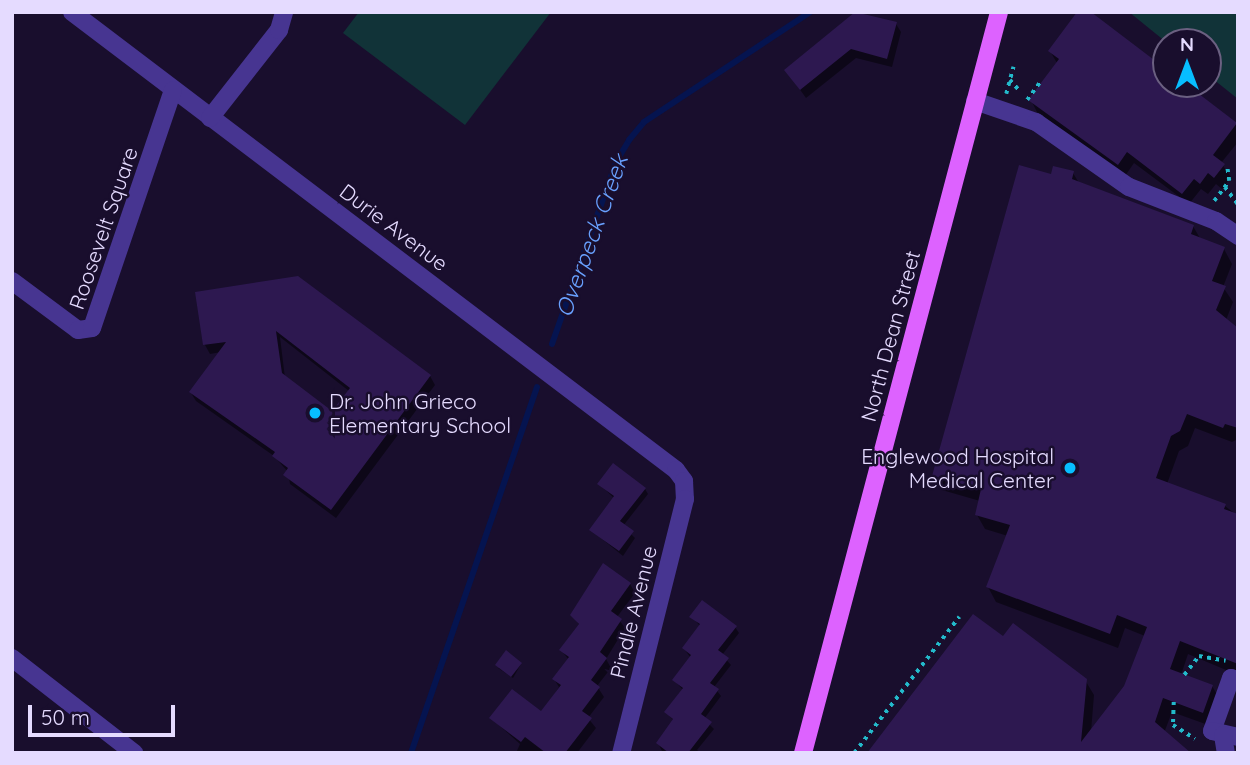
<!DOCTYPE html>
<html>
<head>
<meta charset="utf-8">
<style>
  body { margin:0 }
  #map { position:relative; width:1250px; height:765px; overflow:hidden; background:#190e2d; font-family:Quicksand,sans-serif }
  div>[style] { position:absolute }
  [style*='--x'] { left:calc(var(--x)*1px); top:calc(var(--y)*1px); width:calc(var(--w)*1px); rotate:calc(var(--a)*1deg) }
  .green>* { inset:0; background:#113338 }
  .shadow>* { inset:0; background:#0007 }
  .stream>* { height:6px; margin:-3px; padding:0 3px; transform-origin:3px; border-radius:3px; background:#051450 }
  .building>* { inset:0; background:#2d1850 }
  .path>* { height:3.5px; margin-top:-1.75px; transform-origin:0; background:repeating-linear-gradient(90deg,#23bacb 0 3.5px,transparent 0 8.5px) }
  .minor>* { height:18px; margin:-9px; padding:0 9px; transform-origin:9px; border-radius:9px; background:#473591 }
  .major>* { height:18px; margin:-9px; padding:0 9px; transform-origin:9px; border-radius:9px; background:#dd62ff }
  .dots>* { width:19px; height:19px; translate:-50% -50%; box-sizing:border-box; border:4px solid #190e2d; border-radius:50% }
  span { translate:-50% -50%; white-space:nowrap; text-align:center; line-height:1.15; -webkit-text-stroke:5px #190e2d; paint-order:stroke }
  .street-label { font-size:21px; color:#e5dbff }
  .poi-label { font-size:21px; color:#e5dbff }
  .left { translate:0 -50%; text-align:left }
  .right { translate:-100% -50%; text-align:right }
  .water-label { font-size:23px; color:#69a1ff; font-style:italic }
  .frame { position:absolute; inset:0; border:14px solid #e5dbff; pointer-events:none }
  .north { position:absolute; left:1152px; top:28px; width:70px; height:70px; box-sizing:border-box; background:#190e2d; border:2px solid #6b6081; border-radius:50%; rotate:0deg; font-size:19px; font-weight:700; line-height:28px; text-align:center; color:#e5dbff }
  .north::after { content:''; display:block; margin:auto; width:24px; height:32px; background:#07beff; clip-path:polygon(50% 0,100% 100%,50% 72%,0 100%) }
  .scale { position:absolute; left:28px; top:705px; width:147px; height:32px; box-sizing:border-box; border:4px solid #e5dbff; border-top:0; padding-left:9px; font-size:21px; line-height:24px; white-space:nowrap; color:#e5dbff; -webkit-text-stroke:5px #190e2d; paint-order:stroke }
</style>
</head>
<body>
<div id="map">
  <div class="green">
    <div style="clip-path:polygon(359px 12px,551px 12px,465px 125px,343px 33px)"></div>
    <div style="clip-path:polygon(1129px 12px,1238px 12px,1238px 99px,1208px 75px,1208px 42px,1166px 42px)"></div>
  </div>
  <div class="shadow">
    <div style="clip-path:polygon(896px 24px,901px 32px,892px 67px,856px 58px,806px 98px,786px 70px)"></div>
    <div style="clip-path:polygon(1050px 51px,1166px 71px,1166px 84px,1183px 84px,1236px 124px,1238px 142px,1221px 163px,1231px 177px,1222px 189px,1216px 184px,1208px 194px,1201px 189px,1189px 204px,1134px 163px,1125px 176px,1037px 112px,1031px 100px,1057px 63px)"></div>
    <div style="clip-path:polygon(1073px 173px,1079px 183px,1193px 226px,1201px 240px,1224px 249px,1232px 264px,1223px 287px,1233px 302px,1226px 320px,1238px 330px,1238px 439px,1232px 442px,1195px 428px,1188px 446px,1179px 451px,1167px 484px,1225px 506px,1238px 516px,1238px 675px,1188px 654px,1181px 675px,1212px 686px,1221px 701px,1211px 726px,1172px 712px,1164px 733px,1188px 753px,869px 753px,1004px 639px,1085px 680px,1094px 695px,1091px 732px,1126px 687px,1145px 636px,1125px 628px,1118px 648px,996px 602px,988px 587px,1008px 536px,985px 529px,977px 515px,980px 501px,942px 490px,934px 475px,1052px 176px)"></div>
    <div style="clip-path:polygon(evenodd,197px 294px,430px 376px,435px 385px,336px 518px,290px 484px,288px 472px,274px 456px,196px 401px,191px 393px,221px 352px,210px 354px,205px 345px,197px 294px,280px 337px,349px 391px,332px 413px,285px 378px,280px 337px)"></div>
    <div style="clip-path:polygon(599px 484px,645px 489px,648px 494px,623px 526px,635px 538px,623px 556px,591px 530px,614px 498px)"></div>
    <div style="clip-path:polygon(630px 584px,635px 593px,617px 617px,625px 628px,606px 659px,611px 668px,597px 686px,604px 697px,588px 718px,596px 728px,577px 753px,516px 753px,520px 744px,491px 718px,542px 714px,559px 687px,554px 679px,569px 660px,561px 650px,580px 626px,572px 615px)"></div>
    <div style="clip-path:polygon(692px 617px,735px 627px,739px 633px,722px 655px,731px 665px,714px 687px,721px 696px,704px 719px,714px 729px,697px 750px,701px 753px,663px 753px,658px 743px,674px 721px,666px 712px,683px 690px,674px 680px,691px 658px,684px 649px,701px 627px)"></div>
    <div style="clip-path:polygon(521px 664px,513px 678px,498px 668px)"></div>
  </div>
  <div class="stream">
    <div style="--x:552;--y:344;--w:193;--a:-70.6"></div>
    <div style="--x:616;--y:162;--w:26;--a:-59"></div>
    <div style="--x:629;--y:140;--w:23;--a:-50"></div>
    <div style="--x:644;--y:122;--w:199;--a:-33.5"></div>
    <div style="--x:411;--y:753;--w:387;--a:-71"></div>
  </div>
  <div class="building">
    <div style="clip-path:polygon(855px 12px,897px 22px,887px 59px,851px 49px,800px 90px,784px 70px)"></div>
    <div style="clip-path:polygon(1077px 12px,1091px 12px,1166px 69px,1166px 84px,1186px 84px,1237px 123px,1213px 155px,1225px 164px,1214px 178px,1208px 173px,1200px 184px,1194px 179px,1182px 194px,1127px 152px,1118px 165px,1028px 100px,1059px 59px,1048px 51px)"></div>
    <div style="clip-path:polygon(1019px 165px,1051px 174px,1053px 166px,1074px 171px,1072px 179px,1194px 225px,1191px 234px,1225px 247px,1212px 281px,1226px 286px,1216px 310px,1238px 328px,1238px 428px,1225px 424px,1223px 428px,1187px 414px,1180px 431px,1171px 436px,1156px 478px,1226px 504px,1224px 509px,1238px 514px,1238px 664px,1180px 641px,1170px 669px,1213px 685px,1203px 713px,1163px 698px,1155px 722px,1191px 753px,867px 753px,973px 614px,1003px 636px,1013px 623px,1087px 679px,1081px 742px,1124px 686px,1147px 627px,1117px 615px,1110px 634px,986px 587px,1010px 525px,975px 515px,981px 489px,932px 476px)"></div>
    <div style="clip-path:polygon(evenodd,298px 276px,431px 375px,331px 510px,283px 475px,288px 468px,272px 456px,275px 452px,189px 392px,226px 342px,203px 345px,195px 292px,298px 276px,276px 331px,350px 388px,332px 411px,282px 373px,276px 331px)"></div>
    <div style="clip-path:polygon(613px 463px,646px 488px,620px 521px,634px 531px,619px 551px,589px 530px,614px 496px,597px 484px)"></div>
    <div style="clip-path:polygon(603px 563px,631px 583px,611px 611px,622px 619px,600px 652px,607px 658px,591px 680px,600px 687px,582px 711px,592px 718px,565px 753px,546px 753px,525px 737px,521px 742px,489px 718px,512px 689px,541px 711px,561px 685px,552px 679px,569px 657px,559px 650px,579px 624px,570px 615px)"></div>
    <div style="clip-path:polygon(702px 600px,737px 626px,718px 650px,729px 658px,710px 683px,719px 689px,701px 714px,712px 722px,688px 753px,669px 753px,656px 743px,673px 719px,664px 712px,683px 688px,672px 680px,691px 655px,682px 648px,700px 624px,689px 617px)"></div>
    <div style="clip-path:polygon(506px 650px,522px 663px,511px 677px,495px 665px)"></div>
  </div>
  <div class="path">
    <div style="--x:1010;--y:80;--w:13;--a:48"></div>
    <div style="--x:1006;--y:94;--w:28;--a:-75"></div>
    <div style="--x:1027;--y:100;--w:22;--a:-54"></div>
    <div style="--x:1225;--y:187;--w:21;--a:53"></div>
    <div style="--x:1214;--y:201;--w:25;--a:-53"></div>
    <div style="--x:1229;--y:181;--w:14;--a:-98"></div>
    <div style="--x:1184;--y:675;--w:24;--a:-52"></div>
    <div style="--x:1199;--y:656;--w:27;--a:10"></div>
    <div style="--x:1174;--y:702;--w:23;--a:92"></div>
    <div style="--x:1173;--y:725;--w:26;--a:32"></div>
    <div style="--x:854;--y:753;--w:172;--a:-52.3"></div>
  </div>
  <div class="minor">
    <div style="--x:72;--y:12;--w:758;--a:37.17"></div>
    <div style="--x:676;--y:470;--w:14;--a:54"></div>
    <div style="--x:684;--y:481;--w:18;--a:87"></div>
    <div style="--x:685;--y:499;--w:262;--a:104.1"></div>
    <div style="--x:975;--y:101;--w:65;--a:19"></div>
    <div style="--x:1036;--y:122;--w:113;--a:35"></div>
    <div style="--x:1129;--y:187;--w:93;--a:21.3"></div>
    <div style="--x:1216;--y:221;--w:27;--a:34"></div>
    <div style="--x:210;--y:118;--w:112;--a:-51.9"></div>
    <div style="--x:279;--y:30;--w:19;--a:-74"></div>
    <div style="--x:12;--y:281;--w:82;--a:36.6"></div>
    <div style="--x:78;--y:330;--w:14;--a:-8"></div>
    <div style="--x:92;--y:328;--w:251;--a:-71.2"></div>
    <div style="--x:12;--y:658;--w:155;--a:37.9"></div>
    <div style="--x:1238;--y:680;--w:7;--a:-164"></div>
    <div style="--x:1231;--y:678;--w:56;--a:109.7"></div>
    <div style="--x:1212;--y:731;--w:27;--a:13"></div>
    <div style="--x:1223;--y:735;--w:18;--a:81"></div>
  </div>
  <div class="major">
    <div style="--x:803;--y:753;--w:766;--a:-75.18"></div>
  </div>
  <div class="dots">
    <div style="left:315px;top:413px;background:#07beff"></div>
    <div style="left:1070px;top:468px;background:#07beff"></div>
  </div>
  <div class="street-label">
    <span style="left:394px;top:227px;rotate:37deg">Durie Avenue</span>
    <span style="left:103px;top:228px;rotate:-71deg">Roosevelt Square</span>
    <span style="left:890px;top:336px;rotate:-75deg">North Dean Street</span>
    <span style="left:633px;top:612px;rotate:-76deg">Pindle Avenue</span>
  </div>
  <div class="poi-label">
    <span class="left" style="left:329px;top:413px">Dr. John Grieco<br>Elementary School</span>
    <span class="right" style="left:1054px;top:468px">Englewood Hospital<br>Medical Center</span>
  </div>
  <div class="water-label">
    <span style="left:592px;top:236px;rotate:-70deg">Overpeck Creek</span>
  </div>
  <div class="frame"></div>
  <div class="north">N</div>
  <div class="scale">50 m</div>
</div>
</body>
</html>
